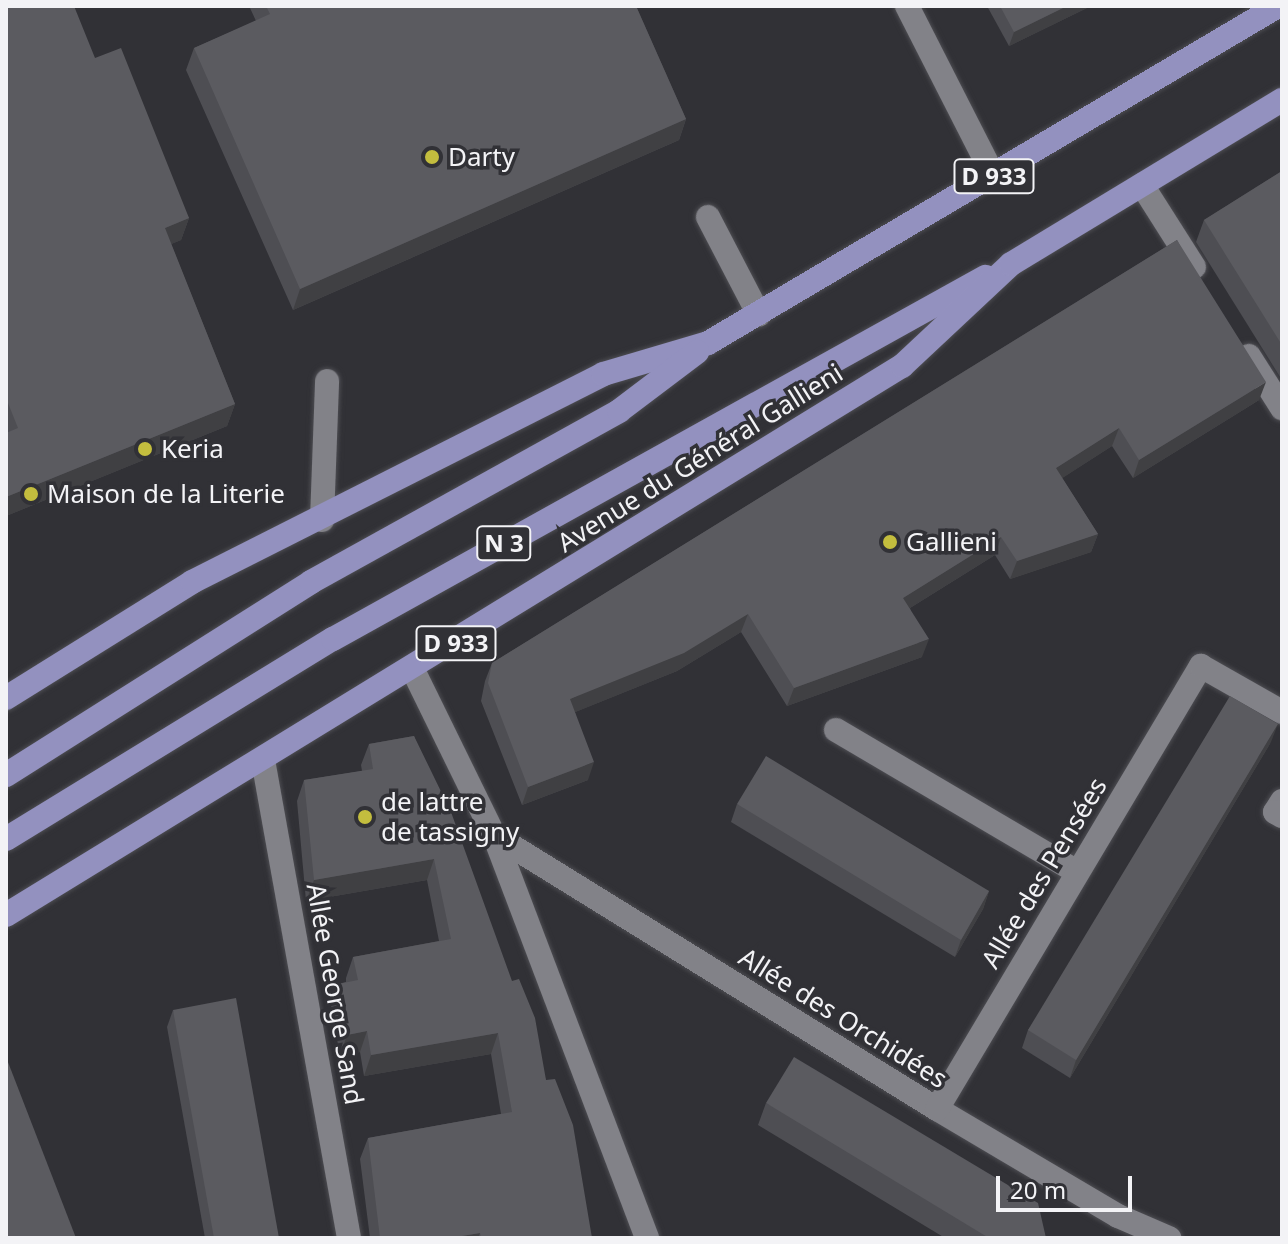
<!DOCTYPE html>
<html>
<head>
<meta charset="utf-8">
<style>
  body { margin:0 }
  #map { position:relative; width:1288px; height:1244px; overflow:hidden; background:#313136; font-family:"Noto Sans",sans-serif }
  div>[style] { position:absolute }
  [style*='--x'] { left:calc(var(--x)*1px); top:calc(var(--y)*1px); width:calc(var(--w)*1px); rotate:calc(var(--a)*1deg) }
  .roads { filter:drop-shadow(0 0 2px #4d4d52) drop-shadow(0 0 2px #4d4d52) }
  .minor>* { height:24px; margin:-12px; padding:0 12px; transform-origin:12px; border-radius:12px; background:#828288 }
  .major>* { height:24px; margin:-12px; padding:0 12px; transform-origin:12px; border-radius:12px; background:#9391bf }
  .wall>* { inset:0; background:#4e4e53 }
  .shaded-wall>* { inset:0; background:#404043 }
  .building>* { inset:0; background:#5b5b60 }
  .dots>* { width:22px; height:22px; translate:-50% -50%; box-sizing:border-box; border:4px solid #313136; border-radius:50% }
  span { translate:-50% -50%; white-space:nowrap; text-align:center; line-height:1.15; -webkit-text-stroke:7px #313136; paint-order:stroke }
  .shield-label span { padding:2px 6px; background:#313136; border:2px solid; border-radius:6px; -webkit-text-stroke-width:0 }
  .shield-label { font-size:24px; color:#f3f3f6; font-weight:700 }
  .poi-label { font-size:26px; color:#f3f3f6 }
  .left { translate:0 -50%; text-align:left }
  .street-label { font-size:26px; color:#f3f3f6 }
  .frame { position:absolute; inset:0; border:8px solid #f3f3f6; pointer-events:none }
  .scale { position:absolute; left:996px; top:1176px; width:136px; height:36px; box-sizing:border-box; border:4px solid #f3f3f6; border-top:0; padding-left:10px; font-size:24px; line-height:28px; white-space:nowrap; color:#f3f3f6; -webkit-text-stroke:6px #313136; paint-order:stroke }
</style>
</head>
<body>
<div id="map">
  <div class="roads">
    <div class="minor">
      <div style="--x:907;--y:6;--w:192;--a:63"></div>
      <div style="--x:1142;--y:185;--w:97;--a:57.6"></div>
      <div style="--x:708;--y:217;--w:110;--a:62.5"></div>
      <div style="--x:1249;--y:356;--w:62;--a:57.6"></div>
      <div style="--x:322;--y:520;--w:139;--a:-87.9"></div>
      <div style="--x:413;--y:670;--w:184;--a:63.9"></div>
      <div style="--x:494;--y:835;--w:431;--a:69.2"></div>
      <div style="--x:836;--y:730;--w:280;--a:30.5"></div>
      <div style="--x:263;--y:760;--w:486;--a:79.8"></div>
      <div style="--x:1282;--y:801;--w:13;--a:122"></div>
      <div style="--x:1275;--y:812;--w:8;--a:30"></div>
      <div style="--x:494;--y:835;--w:521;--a:31.74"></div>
      <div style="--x:937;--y:1109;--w:210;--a:30.6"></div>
      <div style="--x:1118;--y:1216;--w:56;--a:23.3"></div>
      <div style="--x:937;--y:1109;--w:516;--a:-59.21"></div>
      <div style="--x:1201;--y:666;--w:93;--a:29.6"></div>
    </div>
    <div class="major">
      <div style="--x:6;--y:698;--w:219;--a:-31.9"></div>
      <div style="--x:192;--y:582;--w:461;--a:-26.8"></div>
      <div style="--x:603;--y:374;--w:109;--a:-16.4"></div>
      <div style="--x:708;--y:343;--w:662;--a:-30.59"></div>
      <div style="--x:6;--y:775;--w:361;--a:-32.3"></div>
      <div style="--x:311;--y:582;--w:352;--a:-29"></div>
      <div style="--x:619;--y:411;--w:98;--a:-37.1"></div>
      <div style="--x:6;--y:839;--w:383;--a:-31.5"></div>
      <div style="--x:333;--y:639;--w:746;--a:-29.04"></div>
      <div style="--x:6;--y:915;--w:1051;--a:-31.5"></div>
      <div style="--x:902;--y:366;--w:149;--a:-43.1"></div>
      <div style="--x:1011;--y:264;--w:317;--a:-31.2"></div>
    </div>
  </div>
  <div class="wall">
    <div style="clip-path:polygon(6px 6px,95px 58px,189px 218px,181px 240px,171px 244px,235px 404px,227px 426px,6px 516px)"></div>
    <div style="clip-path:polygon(251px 6px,636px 6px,686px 119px,679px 140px,293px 310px,186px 70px,194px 48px,256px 21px,250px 8px)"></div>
    <div style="clip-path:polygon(987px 6px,1091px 6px,1009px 46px)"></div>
    <div style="clip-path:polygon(1282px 171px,1282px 380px,1196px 242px,1204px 220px)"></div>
    <div style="clip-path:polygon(1177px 240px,1259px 400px,1133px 478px,1112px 446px,1062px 478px,1098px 534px,1091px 552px,1010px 579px,995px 555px,910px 608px,922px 657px,787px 706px,741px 632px,677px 671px,575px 712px,588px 780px,522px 805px,481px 701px,485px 681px,492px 663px)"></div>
    <div style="clip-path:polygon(414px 736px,546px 1080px,592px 1238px,370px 1238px,360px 1159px,368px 1138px,501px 1114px,491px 1054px,364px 1076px,360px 1052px,340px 1056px,331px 1005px,338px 984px,346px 982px,346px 978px,353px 957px,439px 941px,427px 880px,306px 901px,297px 801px,304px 780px,362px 771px,361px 765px,369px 744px)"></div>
    <div style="clip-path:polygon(1271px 742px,1070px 1078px,1022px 1048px,1028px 1030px)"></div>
    <div style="clip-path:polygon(737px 804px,989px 891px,983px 909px,955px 957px,731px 822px)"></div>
    <div style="clip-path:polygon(173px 1010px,279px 1238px,205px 1238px,167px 1027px)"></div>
    <div style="clip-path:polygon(766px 1103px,1046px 1238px,945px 1238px,758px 1125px)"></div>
  </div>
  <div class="shaded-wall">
    <div style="clip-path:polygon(1067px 6px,1091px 6px,1009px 46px,1014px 32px)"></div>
    <div style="clip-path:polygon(686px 119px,679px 140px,293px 310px,300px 289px)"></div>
    <div style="clip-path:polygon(189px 218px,181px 240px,157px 250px,165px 228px)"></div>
    <div style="clip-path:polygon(1266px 382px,1259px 400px,1133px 478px,1139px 460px)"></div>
    <div style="clip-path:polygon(235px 404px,227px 426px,6px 516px,6px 497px)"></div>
    <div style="clip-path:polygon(1119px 428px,1112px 446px,1050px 486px,1056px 468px)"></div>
    <div style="clip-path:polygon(1098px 534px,1091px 552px,1010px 579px,1017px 561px)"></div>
    <div style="clip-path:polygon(1001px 537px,995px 555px,897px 616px,903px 598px)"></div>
    <div style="clip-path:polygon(748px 614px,741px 632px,677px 671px,563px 717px,570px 699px)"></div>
    <div style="clip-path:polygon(929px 639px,922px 657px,787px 706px,794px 688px)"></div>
    <div style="clip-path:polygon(1278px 724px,1271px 742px,1070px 1078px,1076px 1060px)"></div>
    <div style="clip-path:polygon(594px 762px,588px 780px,522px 805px,528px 787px)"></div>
    <div style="clip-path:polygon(434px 859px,427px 880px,306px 901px,314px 880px)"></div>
    <div style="clip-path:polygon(989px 891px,983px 909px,955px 957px,961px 940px)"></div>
    <div style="clip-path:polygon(367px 1031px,360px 1052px,340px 1056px,347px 1035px)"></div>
    <div style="clip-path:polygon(498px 1033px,491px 1054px,364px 1076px,371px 1055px)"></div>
    <div style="clip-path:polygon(480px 1233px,478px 1238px,450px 1238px)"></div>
  </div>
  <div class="building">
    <div style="clip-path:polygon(6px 6px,74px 6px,95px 58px,121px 48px,189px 218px,165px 228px,235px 404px,6px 497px,6px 433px,18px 428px,6px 398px)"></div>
    <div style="clip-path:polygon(266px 6px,636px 6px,686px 119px,300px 289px,194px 48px,270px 14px)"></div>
    <div style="clip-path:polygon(1000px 6px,1067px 6px,1014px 32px)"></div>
    <div style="clip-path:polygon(1282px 171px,1282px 345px,1204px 220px)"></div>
    <div style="clip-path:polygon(1177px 240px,1266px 382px,1139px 460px,1119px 428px,1056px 468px,1098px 534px,1017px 561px,1001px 537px,903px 598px,929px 639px,794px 688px,748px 614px,684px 653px,570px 699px,594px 762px,528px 787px,488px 683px,492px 663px)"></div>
    <div style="clip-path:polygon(1230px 696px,1278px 724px,1076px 1060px,1028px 1030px)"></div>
    <div style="clip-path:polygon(414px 736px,451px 812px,512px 981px,519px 979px,535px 1018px,546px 1080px,555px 1079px,573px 1125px,592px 1238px,481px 1238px,480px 1233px,450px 1238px,380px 1238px,368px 1138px,512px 1112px,498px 1033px,371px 1055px,367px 1031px,347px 1035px,338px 984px,358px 980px,353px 957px,451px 939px,434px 859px,314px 880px,304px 780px,373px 769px,369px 744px)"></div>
    <div style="clip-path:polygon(766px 756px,989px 891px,961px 940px,737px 804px)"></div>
    <div style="clip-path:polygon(236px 998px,279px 1238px,214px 1238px,173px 1010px)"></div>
    <div style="clip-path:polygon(6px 1057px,76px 1238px,6px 1238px)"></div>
    <div style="clip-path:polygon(794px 1057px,1038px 1203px,1046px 1238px,989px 1238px,766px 1103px)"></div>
  </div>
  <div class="dots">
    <div style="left:432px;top:157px;background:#c3bd3e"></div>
    <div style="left:145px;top:449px;background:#c3bd3e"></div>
    <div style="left:31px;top:494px;background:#c3bd3e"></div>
    <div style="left:890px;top:542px;background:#c3bd3e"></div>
    <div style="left:365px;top:817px;background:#c3bd3e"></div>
  </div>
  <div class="shield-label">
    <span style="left:994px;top:176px">D 933</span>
    <span style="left:504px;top:543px">N 3</span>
    <span style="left:456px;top:643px">D 933</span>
  </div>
  <div class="poi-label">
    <span class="left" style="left:448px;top:157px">Darty</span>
    <span class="left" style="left:161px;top:449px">Keria</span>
    <span class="left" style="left:47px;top:494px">Maison de la Literie</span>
    <span class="left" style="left:906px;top:542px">Gallieni</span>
    <span class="left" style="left:381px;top:817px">de lattre<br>de tassigny</span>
  </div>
  <div class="street-label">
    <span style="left:700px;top:458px;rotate:-32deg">Avenue du Général Gallieni</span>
    <span style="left:1044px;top:873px;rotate:-59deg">Allée des Pensées</span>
    <span style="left:335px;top:994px;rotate:80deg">Allée George Sand</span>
    <span style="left:843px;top:1018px;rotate:32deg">Allée des Orchidées</span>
  </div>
  <div class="frame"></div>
  <div class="scale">20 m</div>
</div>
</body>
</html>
